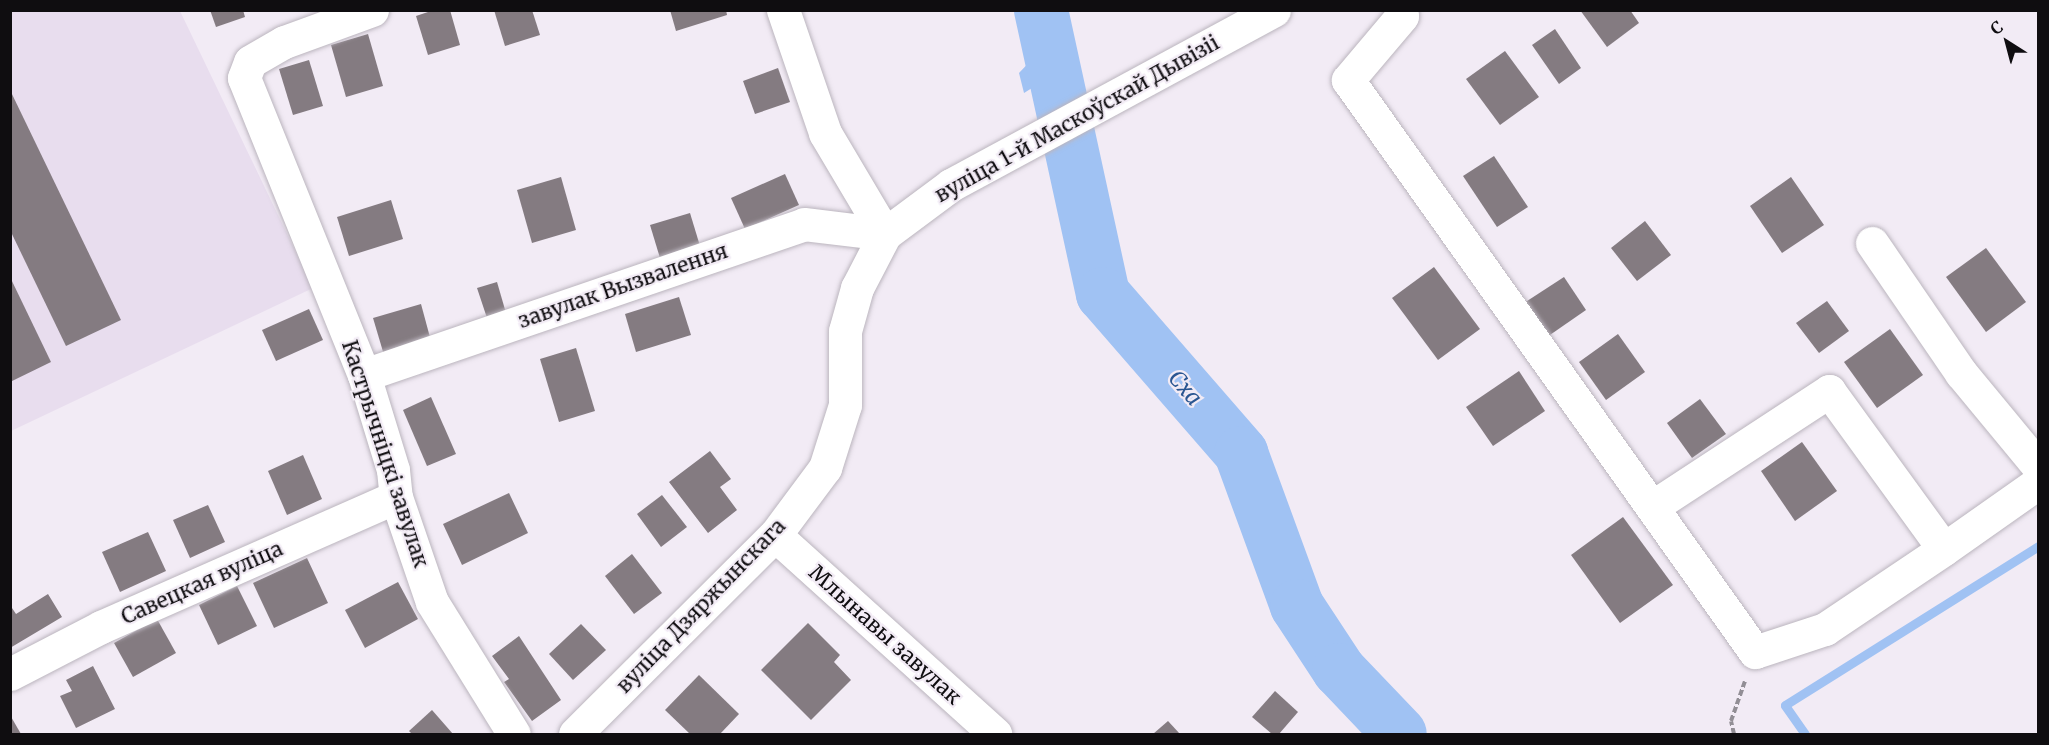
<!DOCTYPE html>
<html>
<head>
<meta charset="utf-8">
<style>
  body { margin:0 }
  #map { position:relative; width:2049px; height:745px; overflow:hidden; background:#f2ebf5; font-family:Merriweather,serif }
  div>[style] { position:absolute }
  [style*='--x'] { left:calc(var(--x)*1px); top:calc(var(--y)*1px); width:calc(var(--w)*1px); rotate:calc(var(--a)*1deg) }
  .built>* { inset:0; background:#e8ddee }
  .water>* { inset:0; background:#a0c2f3 }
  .stream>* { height:9px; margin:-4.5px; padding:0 4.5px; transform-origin:4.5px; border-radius:4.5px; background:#a0c2f3 }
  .river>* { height:54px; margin:-27px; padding:0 27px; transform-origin:27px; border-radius:27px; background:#a0c2f3 }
  .building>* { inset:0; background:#847b81 }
  .path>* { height:4px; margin-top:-2px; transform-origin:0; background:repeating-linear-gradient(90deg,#928e95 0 6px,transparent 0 9px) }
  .roads { filter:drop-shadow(0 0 2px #bbb5be) drop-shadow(0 0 2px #bbb5be) }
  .minor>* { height:33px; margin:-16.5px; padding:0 16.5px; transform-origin:16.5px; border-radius:16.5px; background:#fff }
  span { translate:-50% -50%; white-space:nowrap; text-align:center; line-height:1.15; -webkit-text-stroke:4.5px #f2ebf5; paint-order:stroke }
  .street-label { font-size:21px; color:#0f0d10 }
  .water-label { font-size:22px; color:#2a5691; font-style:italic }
  .frame { position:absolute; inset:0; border:12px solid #0f0d10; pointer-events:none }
  .north { position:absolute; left:1977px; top:12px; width:60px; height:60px; -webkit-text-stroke:4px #f2ebf5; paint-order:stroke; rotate:324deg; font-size:16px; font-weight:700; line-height:24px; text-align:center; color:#0f0d10 }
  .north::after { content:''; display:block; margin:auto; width:21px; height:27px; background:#0f0d10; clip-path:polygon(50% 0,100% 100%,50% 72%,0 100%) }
</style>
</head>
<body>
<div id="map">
  <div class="built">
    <div style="clip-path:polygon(11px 11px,180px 11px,313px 288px,11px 431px)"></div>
  </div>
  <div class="water">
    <div style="clip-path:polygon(1026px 11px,1068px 11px,1059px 43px,1064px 68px,1024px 93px,1019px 73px,1038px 53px)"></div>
  </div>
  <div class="stream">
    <div style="--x:1805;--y:734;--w:35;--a:-125"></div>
    <div style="--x:1785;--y:705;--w:299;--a:-32.1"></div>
  </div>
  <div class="river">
    <div style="--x:1041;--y:10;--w:291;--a:77.7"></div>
    <div style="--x:1103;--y:294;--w:211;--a:49"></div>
    <div style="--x:1241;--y:453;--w:163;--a:69.9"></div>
    <div style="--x:1297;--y:606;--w:77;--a:56.7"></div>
    <div style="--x:1339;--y:670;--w:88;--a:46.4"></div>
  </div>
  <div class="building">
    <div style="clip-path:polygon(210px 10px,243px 10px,245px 17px,216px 27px)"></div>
    <div style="clip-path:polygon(434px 10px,450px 10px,460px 45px,428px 55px,416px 16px)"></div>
    <div style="clip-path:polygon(494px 10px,532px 10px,540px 35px,505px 46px)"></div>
    <div style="clip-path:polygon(670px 10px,726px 10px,727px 15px,676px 31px)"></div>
    <div style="clip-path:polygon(1580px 10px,1630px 10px,1639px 23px,1607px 47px)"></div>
    <div style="clip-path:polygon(1555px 29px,1581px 68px,1559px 84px,1532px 45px)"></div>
    <div style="clip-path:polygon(368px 34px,383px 86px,346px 97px,331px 45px)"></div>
    <div style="clip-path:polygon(1505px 51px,1539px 97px,1500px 125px,1466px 79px)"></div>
    <div style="clip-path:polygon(309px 60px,323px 106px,293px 115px,279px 69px)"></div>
    <div style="clip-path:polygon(778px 68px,790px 102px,755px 114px,743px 81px)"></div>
    <div style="clip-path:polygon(10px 90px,121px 320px,66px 346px,10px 230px)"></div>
    <div style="clip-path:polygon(1494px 156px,1528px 207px,1497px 227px,1463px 176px)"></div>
    <div style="clip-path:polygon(785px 174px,799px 205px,745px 229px,731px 198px)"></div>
    <div style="clip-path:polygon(561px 177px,576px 230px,532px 243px,517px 190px)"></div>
    <div style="clip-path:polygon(1791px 177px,1824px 225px,1782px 253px,1750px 206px)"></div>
    <div style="clip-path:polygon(391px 200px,403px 239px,349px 256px,337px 217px)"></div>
    <div style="clip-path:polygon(690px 213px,700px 246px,660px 258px,650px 225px)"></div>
    <div style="clip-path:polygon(1645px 221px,1671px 255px,1637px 281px,1611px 248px)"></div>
    <div style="clip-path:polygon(1986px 248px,2026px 302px,1986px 332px,1946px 277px)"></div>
    <div style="clip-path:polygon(1434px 267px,1480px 329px,1438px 360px,1392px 298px)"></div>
    <div style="clip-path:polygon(10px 277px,51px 362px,10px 382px)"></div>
    <div style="clip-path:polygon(1564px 277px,1586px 310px,1547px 337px,1524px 303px)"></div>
    <div style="clip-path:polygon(497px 282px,506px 313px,487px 318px,477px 288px)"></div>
    <div style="clip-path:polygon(679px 297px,691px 335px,636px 352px,625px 314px)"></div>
    <div style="clip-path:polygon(1827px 301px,1849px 331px,1819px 353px,1796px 323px)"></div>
    <div style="clip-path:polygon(421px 304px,431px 341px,384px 355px,373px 318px)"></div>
    <div style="clip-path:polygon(309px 309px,323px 340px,276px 361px,262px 330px)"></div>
    <div style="clip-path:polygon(1890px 329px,1923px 375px,1877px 408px,1844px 362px)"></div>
    <div style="clip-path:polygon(1618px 334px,1645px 372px,1606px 400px,1579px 362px)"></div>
    <div style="clip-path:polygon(576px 348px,595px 411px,559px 422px,540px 359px)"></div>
    <div style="clip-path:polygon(1519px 371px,1545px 411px,1493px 446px,1466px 407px)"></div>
    <div style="clip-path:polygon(431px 397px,456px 454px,427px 466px,403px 410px)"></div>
    <div style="clip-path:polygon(1700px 399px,1726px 434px,1692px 458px,1667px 423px)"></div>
    <div style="clip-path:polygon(1802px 442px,1837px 491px,1795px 521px,1761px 471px)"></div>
    <div style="clip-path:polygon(710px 451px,731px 479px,720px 487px,737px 510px,708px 533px,669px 482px)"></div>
    <div style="clip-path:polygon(303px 455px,322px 499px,287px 515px,268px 471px)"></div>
    <div style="clip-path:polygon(509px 493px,528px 533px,462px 565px,443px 524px)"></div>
    <div style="clip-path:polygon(662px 495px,687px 527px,661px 547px,637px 514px)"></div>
    <div style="clip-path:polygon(208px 505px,225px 542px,190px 558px,173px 520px)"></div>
    <div style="clip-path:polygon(1623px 517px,1673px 585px,1620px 623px,1571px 555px)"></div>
    <div style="clip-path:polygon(148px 532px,166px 571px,120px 592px,102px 552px)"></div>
    <div style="clip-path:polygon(632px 554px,662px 593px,634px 614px,605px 576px)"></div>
    <div style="clip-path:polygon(307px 558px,328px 603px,274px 628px,253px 583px)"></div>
    <div style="clip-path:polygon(398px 582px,418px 619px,365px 648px,345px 610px)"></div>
    <div style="clip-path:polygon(237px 586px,257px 626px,218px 645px,199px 605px)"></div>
    <div style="clip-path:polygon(48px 594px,62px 617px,10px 648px,10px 605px,16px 614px)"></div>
    <div style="clip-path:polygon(157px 619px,176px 653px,133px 677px,114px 643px)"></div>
    <div style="clip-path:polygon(808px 623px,840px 655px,834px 662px,851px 680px,811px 720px,761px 670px)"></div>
    <div style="clip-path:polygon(581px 624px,606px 650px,573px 680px,549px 654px)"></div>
    <div style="clip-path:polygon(519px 636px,561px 700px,532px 721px,504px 682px,509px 679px,492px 656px)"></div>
    <div style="clip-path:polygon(93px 666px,115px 709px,76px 728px,60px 696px,72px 691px,66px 680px)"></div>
    <div style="clip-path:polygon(699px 675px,739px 714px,720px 734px,690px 734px,665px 710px)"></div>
    <div style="clip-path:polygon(1275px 691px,1298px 712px,1279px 734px,1272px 734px,1252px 717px)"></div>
    <div style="clip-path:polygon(432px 710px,453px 734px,412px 734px,409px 731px)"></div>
    <div style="clip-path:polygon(10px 715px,21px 734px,10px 734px)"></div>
    <div style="clip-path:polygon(1168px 721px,1180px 734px,1153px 734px)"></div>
  </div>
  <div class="path">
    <div style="--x:1734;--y:734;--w:13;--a:-103"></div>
    <div style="--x:1731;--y:721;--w:42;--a:-70.7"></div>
  </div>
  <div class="roads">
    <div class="minor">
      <div style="--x:372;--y:10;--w:94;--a:160"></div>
      <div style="--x:284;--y:42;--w:39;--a:150"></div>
      <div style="--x:250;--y:62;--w:17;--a:111"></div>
      <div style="--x:244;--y:78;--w:320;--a:68"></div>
      <div style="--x:364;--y:375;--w:99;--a:73"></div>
      <div style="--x:393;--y:470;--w:27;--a:84"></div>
      <div style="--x:396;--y:497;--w:111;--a:71.1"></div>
      <div style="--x:432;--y:602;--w:155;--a:58.2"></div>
      <div style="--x:783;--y:10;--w:130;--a:71.1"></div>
      <div style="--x:825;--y:133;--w:117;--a:59.3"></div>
      <div style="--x:1401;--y:10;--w:6;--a:81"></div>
      <div style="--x:1402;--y:16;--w:84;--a:130.2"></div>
      <div style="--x:1348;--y:80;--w:702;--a:54.57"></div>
      <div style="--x:1755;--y:652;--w:74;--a:-18.2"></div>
      <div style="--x:1825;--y:629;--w:143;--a:-33.9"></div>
      <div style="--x:1872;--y:243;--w:158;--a:55.6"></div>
      <div style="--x:1961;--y:373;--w:121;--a:50.4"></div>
      <div style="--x:364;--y:375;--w:465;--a:-18.9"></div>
      <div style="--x:804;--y:224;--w:82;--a:7"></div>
      <div style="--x:1652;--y:507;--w:212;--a:-33.2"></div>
      <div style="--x:1829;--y:391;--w:195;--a:54"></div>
      <div style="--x:1944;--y:549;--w:115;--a:-35.1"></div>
      <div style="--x:775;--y:535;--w:297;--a:42.1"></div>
      <div style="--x:10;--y:674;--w:102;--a:-27.3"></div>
      <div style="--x:101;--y:627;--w:322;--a:-23.8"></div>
      <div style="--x:575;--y:734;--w:282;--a:-44.9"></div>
      <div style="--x:775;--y:535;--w:84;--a:-53.3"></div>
      <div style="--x:825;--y:468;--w:66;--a:-72.4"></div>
      <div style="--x:845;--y:405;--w:74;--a:-90"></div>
      <div style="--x:845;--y:331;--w:45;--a:-74.4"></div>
      <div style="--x:857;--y:288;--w:61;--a:-62.6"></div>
      <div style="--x:885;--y:234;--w:82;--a:-36.6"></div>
      <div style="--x:951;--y:185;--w:367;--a:-28.4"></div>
    </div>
  </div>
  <div class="street-label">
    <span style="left:1077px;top:119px;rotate:-29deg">вуліца 1-й Маскоўскай Дывізіі</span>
    <span style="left:623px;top:286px;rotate:-19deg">завулак Вызвалення</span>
    <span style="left:385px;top:454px;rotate:72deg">Кастрычніцкі завулак</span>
    <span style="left:202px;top:583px;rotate:-24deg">Савецкая вуліца</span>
    <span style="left:701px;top:606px;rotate:-46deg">вуліца Дзяржынскага</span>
    <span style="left:885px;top:635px;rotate:42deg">Млынавы завулак</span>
  </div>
  <div class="water-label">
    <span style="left:1185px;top:388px;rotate:49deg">Сха</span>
  </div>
  <div class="frame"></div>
  <div class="north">С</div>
</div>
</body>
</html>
